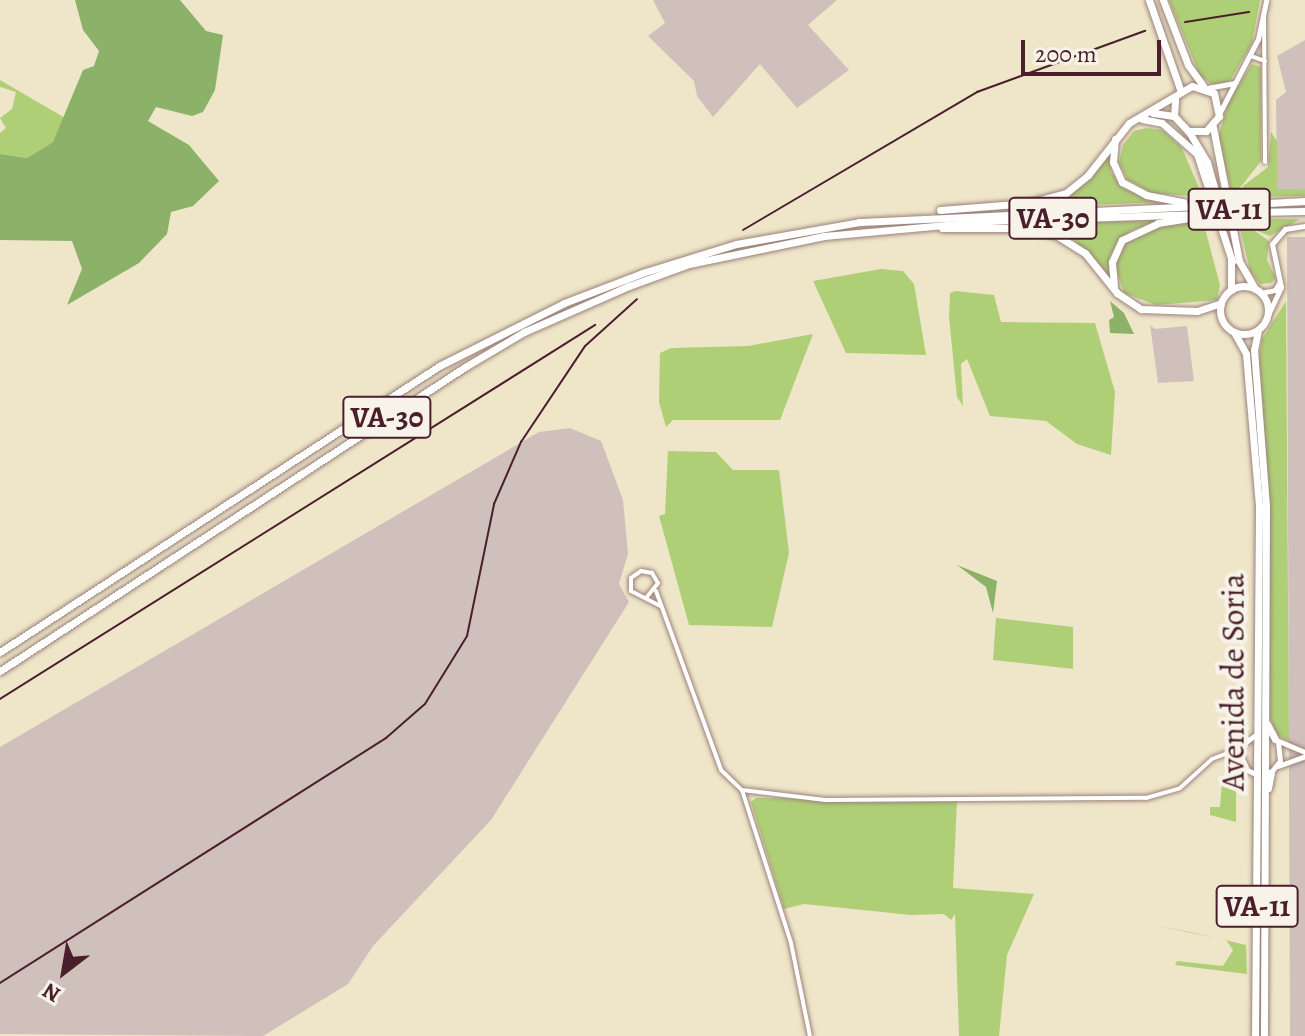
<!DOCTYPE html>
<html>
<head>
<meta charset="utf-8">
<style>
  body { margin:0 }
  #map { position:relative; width:1305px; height:1036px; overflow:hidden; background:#efe6ca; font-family:Alegreya,serif }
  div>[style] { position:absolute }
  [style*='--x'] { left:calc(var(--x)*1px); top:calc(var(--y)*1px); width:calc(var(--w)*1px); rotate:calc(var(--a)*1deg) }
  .industrial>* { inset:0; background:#cfc0bb }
  .green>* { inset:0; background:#afcf77 }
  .forest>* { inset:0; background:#8bb268 }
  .roads { filter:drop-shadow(0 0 2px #9c827a) drop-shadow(0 0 2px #9c827a) }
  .street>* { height:4px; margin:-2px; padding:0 2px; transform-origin:2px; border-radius:2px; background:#fff }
  .secondary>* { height:5px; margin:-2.5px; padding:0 2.5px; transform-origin:2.5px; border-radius:2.5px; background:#fff }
  .highway>* { height:7px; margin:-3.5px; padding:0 3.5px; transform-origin:3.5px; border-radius:3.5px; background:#fff }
  .highway>.ring { margin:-3.5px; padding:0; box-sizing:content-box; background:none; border:7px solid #fff; border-radius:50% }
  .rail>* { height:2px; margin:-1px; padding:0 1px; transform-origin:1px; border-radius:1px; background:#4a1f2b }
  .bridges { filter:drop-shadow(0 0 2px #9c827a) drop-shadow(0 0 2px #9c827a) }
  .highway-bridge>* { height:7px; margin:-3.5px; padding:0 3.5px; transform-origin:3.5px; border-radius:3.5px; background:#fff }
  span { translate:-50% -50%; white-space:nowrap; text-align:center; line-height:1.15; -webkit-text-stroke:8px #f7f3e8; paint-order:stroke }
  .shield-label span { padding:2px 6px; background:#f7f3e8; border:2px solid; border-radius:6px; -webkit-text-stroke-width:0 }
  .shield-label { font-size:30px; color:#4a1f2b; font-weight:700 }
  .street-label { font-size:32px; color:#4a1f2b }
  .north { position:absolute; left:24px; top:932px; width:80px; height:80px; -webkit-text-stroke:6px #f7f3e8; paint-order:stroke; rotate:211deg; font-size:22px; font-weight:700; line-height:32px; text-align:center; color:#4a1f2b }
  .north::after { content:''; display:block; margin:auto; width:28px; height:36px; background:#4a1f2b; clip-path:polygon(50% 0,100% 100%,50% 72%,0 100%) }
  .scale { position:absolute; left:1021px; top:40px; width:140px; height:36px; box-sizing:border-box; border:4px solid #4a1f2b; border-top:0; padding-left:10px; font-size:24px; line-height:28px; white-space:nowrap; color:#4a1f2b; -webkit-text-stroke:6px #f7f3e8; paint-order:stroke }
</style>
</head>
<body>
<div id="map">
  <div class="industrial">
    <div style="clip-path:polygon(653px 0,837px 0,808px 25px,849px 70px,797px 108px,760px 64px,713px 117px,697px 96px,694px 81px,648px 36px,665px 23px)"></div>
    <div style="clip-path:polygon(1305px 40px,1305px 189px,1277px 190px,1276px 100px,1286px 92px,1277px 56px)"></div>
    <div style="clip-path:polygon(1287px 237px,1305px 237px,1305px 1036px,1290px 1036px)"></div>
    <div style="clip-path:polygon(1150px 325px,1155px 329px,1187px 326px,1194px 381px,1158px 383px)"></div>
    <div style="clip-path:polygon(570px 428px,601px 441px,623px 500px,628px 554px,619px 584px,629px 602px,491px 820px,373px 946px,348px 984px,263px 1036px,0 1034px,0 747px,539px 432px)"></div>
  </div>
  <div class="green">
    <div style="clip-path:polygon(1169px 0,1260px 0,1252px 43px,1230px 81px,1214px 85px,1200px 76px)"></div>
    <div style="clip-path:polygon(1252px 64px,1261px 67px,1261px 161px,1233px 197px,1218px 137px,1229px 100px)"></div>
    <div style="clip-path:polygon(0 80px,65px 118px,53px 142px,27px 158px,0 154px,0 133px,6px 128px,0 118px,12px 109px,16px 92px,0 87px)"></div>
    <div style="clip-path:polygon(1146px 128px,1162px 130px,1182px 148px,1203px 197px,1152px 193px,1128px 180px,1119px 163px,1123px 145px,1134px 131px)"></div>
    <div style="clip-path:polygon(1271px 132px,1277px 141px,1277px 189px,1305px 189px,1305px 196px,1241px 197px,1243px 186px,1268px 167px)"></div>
    <div style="clip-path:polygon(1108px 149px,1111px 172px,1122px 188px,1164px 202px,1035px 207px,1086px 183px)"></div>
    <div style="clip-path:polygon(1238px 219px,1269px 241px,1267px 260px,1276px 278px,1271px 283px,1260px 284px,1250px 271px)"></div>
    <div style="clip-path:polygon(1245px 219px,1300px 219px,1270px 236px,1250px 228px)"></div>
    <div style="clip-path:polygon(1163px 220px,1132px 230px,1117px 242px,1109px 259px,1109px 281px,1074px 240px,1012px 225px)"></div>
    <div style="clip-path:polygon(1203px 221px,1220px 285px,1217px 300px,1156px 305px,1124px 293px,1114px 263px,1125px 242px,1157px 226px)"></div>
    <div style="clip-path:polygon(881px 269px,903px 271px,914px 284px,926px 355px,846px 353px,813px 281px)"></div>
    <div style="clip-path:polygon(956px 291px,994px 295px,1001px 322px,1095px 323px,1115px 392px,1111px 455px,1077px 444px,1046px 421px,990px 416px,967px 359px,961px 364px,963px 406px,957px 397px,949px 317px,950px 293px)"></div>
    <div style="clip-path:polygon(1286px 301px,1289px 740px,1298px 746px,1276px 734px,1269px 716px,1269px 495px,1259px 361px,1262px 339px)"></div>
    <div style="clip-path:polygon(813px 334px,780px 420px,673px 420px,666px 427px,659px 402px,660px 353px,671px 348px,748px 346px)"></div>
    <div style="clip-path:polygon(668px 451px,716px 452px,733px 470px,779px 470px,789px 553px,772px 627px,689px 625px,659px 516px,665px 514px)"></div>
    <div style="clip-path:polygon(996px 618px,1073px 627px,1073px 669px,993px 660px)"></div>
    <div style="clip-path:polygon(1222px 782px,1236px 785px,1236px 822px,1210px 815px,1210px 807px,1220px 807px)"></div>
    <div style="clip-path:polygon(756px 798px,957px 801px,953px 888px,1034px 894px,1007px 955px,999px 1036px,959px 1036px,955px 914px,951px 920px,944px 914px,911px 915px,804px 904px,784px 909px,751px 802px)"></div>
    <div style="clip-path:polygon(1148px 924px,1195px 933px,1246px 945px,1247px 974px,1175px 965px,1177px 961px,1223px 966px,1233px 950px,1226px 940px)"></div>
  </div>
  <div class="forest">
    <div style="clip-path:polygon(75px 0,180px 0,206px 31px,223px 35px,215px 90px,203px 112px,192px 116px,156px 107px,148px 121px,189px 145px,219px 181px,193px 206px,171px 212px,167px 234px,139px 263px,67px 305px,82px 269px,72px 241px,0 240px,0 154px,27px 158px,53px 142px,83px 70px,94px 66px,99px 51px,83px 30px)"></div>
    <div style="clip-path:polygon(1110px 301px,1124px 313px,1134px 334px,1110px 333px,1109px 320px,1114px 317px)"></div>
    <div style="clip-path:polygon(957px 565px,997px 581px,993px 613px,986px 587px)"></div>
  </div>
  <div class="roads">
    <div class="street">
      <div style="--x:1264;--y:14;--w:148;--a:89.6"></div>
      <div style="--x:1251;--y:56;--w:15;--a:20"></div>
      <div style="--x:656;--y:591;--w:190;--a:70"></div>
      <div style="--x:721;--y:770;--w:29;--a:44"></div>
      <div style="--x:742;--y:790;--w:84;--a:6.9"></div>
      <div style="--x:825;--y:800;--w:321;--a:-0.4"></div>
      <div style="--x:1146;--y:798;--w:35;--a:-16"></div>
      <div style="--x:1180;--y:788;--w:43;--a:-42.2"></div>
      <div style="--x:1212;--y:759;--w:31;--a:-21"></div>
      <div style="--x:646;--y:598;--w:19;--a:-51"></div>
      <div style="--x:658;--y:583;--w:12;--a:-121"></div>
      <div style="--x:652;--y:573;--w:11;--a:-170"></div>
      <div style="--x:641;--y:571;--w:12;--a:145"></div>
      <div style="--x:631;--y:578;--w:13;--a:90"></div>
      <div style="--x:631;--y:591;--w:33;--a:27"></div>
      <div style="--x:742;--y:790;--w:161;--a:72.2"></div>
      <div style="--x:791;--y:943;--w:95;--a:78.5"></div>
    </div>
    <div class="secondary">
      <div style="--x:1207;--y:88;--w:27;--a:-10"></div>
      <div style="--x:1220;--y:112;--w:82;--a:-62.5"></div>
      <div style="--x:1258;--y:39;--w:40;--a:-78"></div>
      <div style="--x:1260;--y:293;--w:15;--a:-11"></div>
      <div style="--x:1275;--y:290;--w:8;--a:-60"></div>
      <div style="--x:1268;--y:315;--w:31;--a:-65"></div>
      <div style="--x:1281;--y:287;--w:44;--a:-101.8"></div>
      <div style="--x:1272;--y:244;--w:20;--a:-49"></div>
      <div style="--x:1285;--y:229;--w:20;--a:-9"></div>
      <div style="--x:1257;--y:734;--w:16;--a:145"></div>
      <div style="--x:1244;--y:743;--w:12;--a:110"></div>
      <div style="--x:1240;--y:754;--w:17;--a:66"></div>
      <div style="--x:1247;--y:770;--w:12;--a:24"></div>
      <div style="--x:1274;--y:739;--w:34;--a:23"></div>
      <div style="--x:1278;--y:766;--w:29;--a:-20"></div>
      <div style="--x:1271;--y:772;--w:14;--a:-51"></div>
      <div style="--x:1280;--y:761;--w:18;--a:-96"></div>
    </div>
    <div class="highway">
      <div style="--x:1149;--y:0;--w:97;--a:70.8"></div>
      <div style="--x:1163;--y:0;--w:70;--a:69"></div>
      <div style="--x:1188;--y:65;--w:26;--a:54"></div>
      <div style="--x:1153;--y:113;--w:21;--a:8"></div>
      <div style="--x:1142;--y:119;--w:20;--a:11"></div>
      <div style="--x:1162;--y:123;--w:47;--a:41.5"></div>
      <div style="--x:1197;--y:154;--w:113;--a:71.9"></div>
      <div style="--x:1213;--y:127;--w:136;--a:79"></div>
      <div style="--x:1239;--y:261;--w:32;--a:60"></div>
      <div style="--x:1189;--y:132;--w:35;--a:59"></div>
      <div style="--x:1207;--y:162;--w:49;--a:74.5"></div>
      <div style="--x:1115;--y:139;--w:23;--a:95"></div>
      <div style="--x:1113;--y:162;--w:22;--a:66"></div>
      <div style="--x:1122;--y:182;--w:27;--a:28"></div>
      <div style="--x:1146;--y:195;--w:38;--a:11"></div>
      <div style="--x:1250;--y:204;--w:55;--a:-3.1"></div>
      <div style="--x:940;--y:210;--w:89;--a:-4.5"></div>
      <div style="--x:1029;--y:203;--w:38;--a:-15"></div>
      <div style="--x:1066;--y:193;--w:28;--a:-39"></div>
      <div style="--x:1088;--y:175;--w:66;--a:-51.7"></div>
      <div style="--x:1129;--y:123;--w:73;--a:-30.4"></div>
      <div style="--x:1192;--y:86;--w:23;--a:18"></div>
      <div style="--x:1214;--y:93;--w:24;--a:78"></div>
      <div style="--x:1219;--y:116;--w:20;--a:131"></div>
      <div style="--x:1206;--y:131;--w:18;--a:180"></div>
      <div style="--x:1188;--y:131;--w:21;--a:-133"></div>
      <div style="--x:1174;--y:116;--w:16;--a:-86"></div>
      <div style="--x:1252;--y:212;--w:53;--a:-1.1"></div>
      <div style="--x:942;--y:228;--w:84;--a:0"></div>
      <div style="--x:1026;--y:228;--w:31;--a:13"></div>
      <div style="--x:1056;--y:235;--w:34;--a:32"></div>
      <div style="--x:1085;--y:253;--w:51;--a:51.3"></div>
      <div style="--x:1117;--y:293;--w:29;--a:34"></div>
      <div style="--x:1141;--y:309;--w:56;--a:2"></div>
      <div style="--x:1197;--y:311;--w:25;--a:-18"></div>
      <div class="ring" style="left:1220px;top:286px;width:41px;height:41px"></div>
      <div style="--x:1114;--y:286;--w:24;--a:-95"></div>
      <div style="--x:1112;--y:262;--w:24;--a:-66"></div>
      <div style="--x:1122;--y:240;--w:40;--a:-25"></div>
      <div style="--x:1158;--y:223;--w:30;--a:-9"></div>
      <div style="--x:1231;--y:290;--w:30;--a:-90"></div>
      <div style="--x:1258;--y:330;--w:20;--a:101"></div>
      <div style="--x:1254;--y:350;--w:156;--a:85.6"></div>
      <div style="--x:1266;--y:506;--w:530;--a:90.22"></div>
      <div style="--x:1234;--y:332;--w:25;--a:61"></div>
      <div style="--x:1246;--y:354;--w:154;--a:85.1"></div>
      <div style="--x:1259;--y:507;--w:529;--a:90.43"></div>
      <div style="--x:0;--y:652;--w:524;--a:-33.08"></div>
      <div style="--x:439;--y:366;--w:140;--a:-26.7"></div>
      <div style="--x:564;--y:303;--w:84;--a:-21"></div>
      <div style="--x:642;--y:273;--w:98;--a:-17.1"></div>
      <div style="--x:736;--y:244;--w:125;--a:-10.1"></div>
      <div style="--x:859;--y:222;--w:338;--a:-2.7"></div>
      <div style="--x:0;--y:671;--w:556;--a:-33.18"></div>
      <div style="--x:465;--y:367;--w:69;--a:-30.7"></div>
      <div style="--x:524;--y:332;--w:115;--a:-23.7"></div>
      <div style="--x:629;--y:286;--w:64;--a:-20.1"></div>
      <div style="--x:689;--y:264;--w:138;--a:-11.7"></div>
      <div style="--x:824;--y:236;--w:167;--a:-5.2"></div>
      <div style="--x:990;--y:221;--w:208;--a:-1.9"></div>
      <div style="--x:1267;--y:724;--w:17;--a:62"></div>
      <div style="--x:1268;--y:788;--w:16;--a:-79"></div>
    </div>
  </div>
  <div class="rail">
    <div style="--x:1185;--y:22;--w:65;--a:-8.9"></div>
    <div style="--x:743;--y:230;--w:272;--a:-30.5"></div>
    <div style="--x:977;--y:92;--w:179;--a:-20"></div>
    <div style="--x:0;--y:699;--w:703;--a:-32.15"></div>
    <div style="--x:0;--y:983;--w:457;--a:-32.4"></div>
    <div style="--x:386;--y:738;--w:52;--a:-41.1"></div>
    <div style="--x:425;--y:704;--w:80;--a:-58.3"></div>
    <div style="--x:467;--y:636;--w:135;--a:-78.4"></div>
    <div style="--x:494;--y:504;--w:68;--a:-66.5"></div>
    <div style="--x:521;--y:442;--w:115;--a:-56.3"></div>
    <div style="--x:585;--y:346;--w:70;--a:-42.1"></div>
  </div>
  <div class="bridges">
    <div class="highway-bridge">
      <div style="--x:1197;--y:206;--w:53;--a:-2.2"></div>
      <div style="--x:1198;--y:214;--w:54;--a:-2.1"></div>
    </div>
  </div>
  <div class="shield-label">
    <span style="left:1229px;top:209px">VA-11</span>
    <span style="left:1053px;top:218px">VA-30</span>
    <span style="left:387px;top:417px">VA-30</span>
    <span style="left:1257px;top:906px">VA-11</span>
  </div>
  <div class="street-label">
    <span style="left:1233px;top:682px;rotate:-90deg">Avenida de Soria</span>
  </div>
  <div class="north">N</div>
  <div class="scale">200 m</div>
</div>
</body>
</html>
